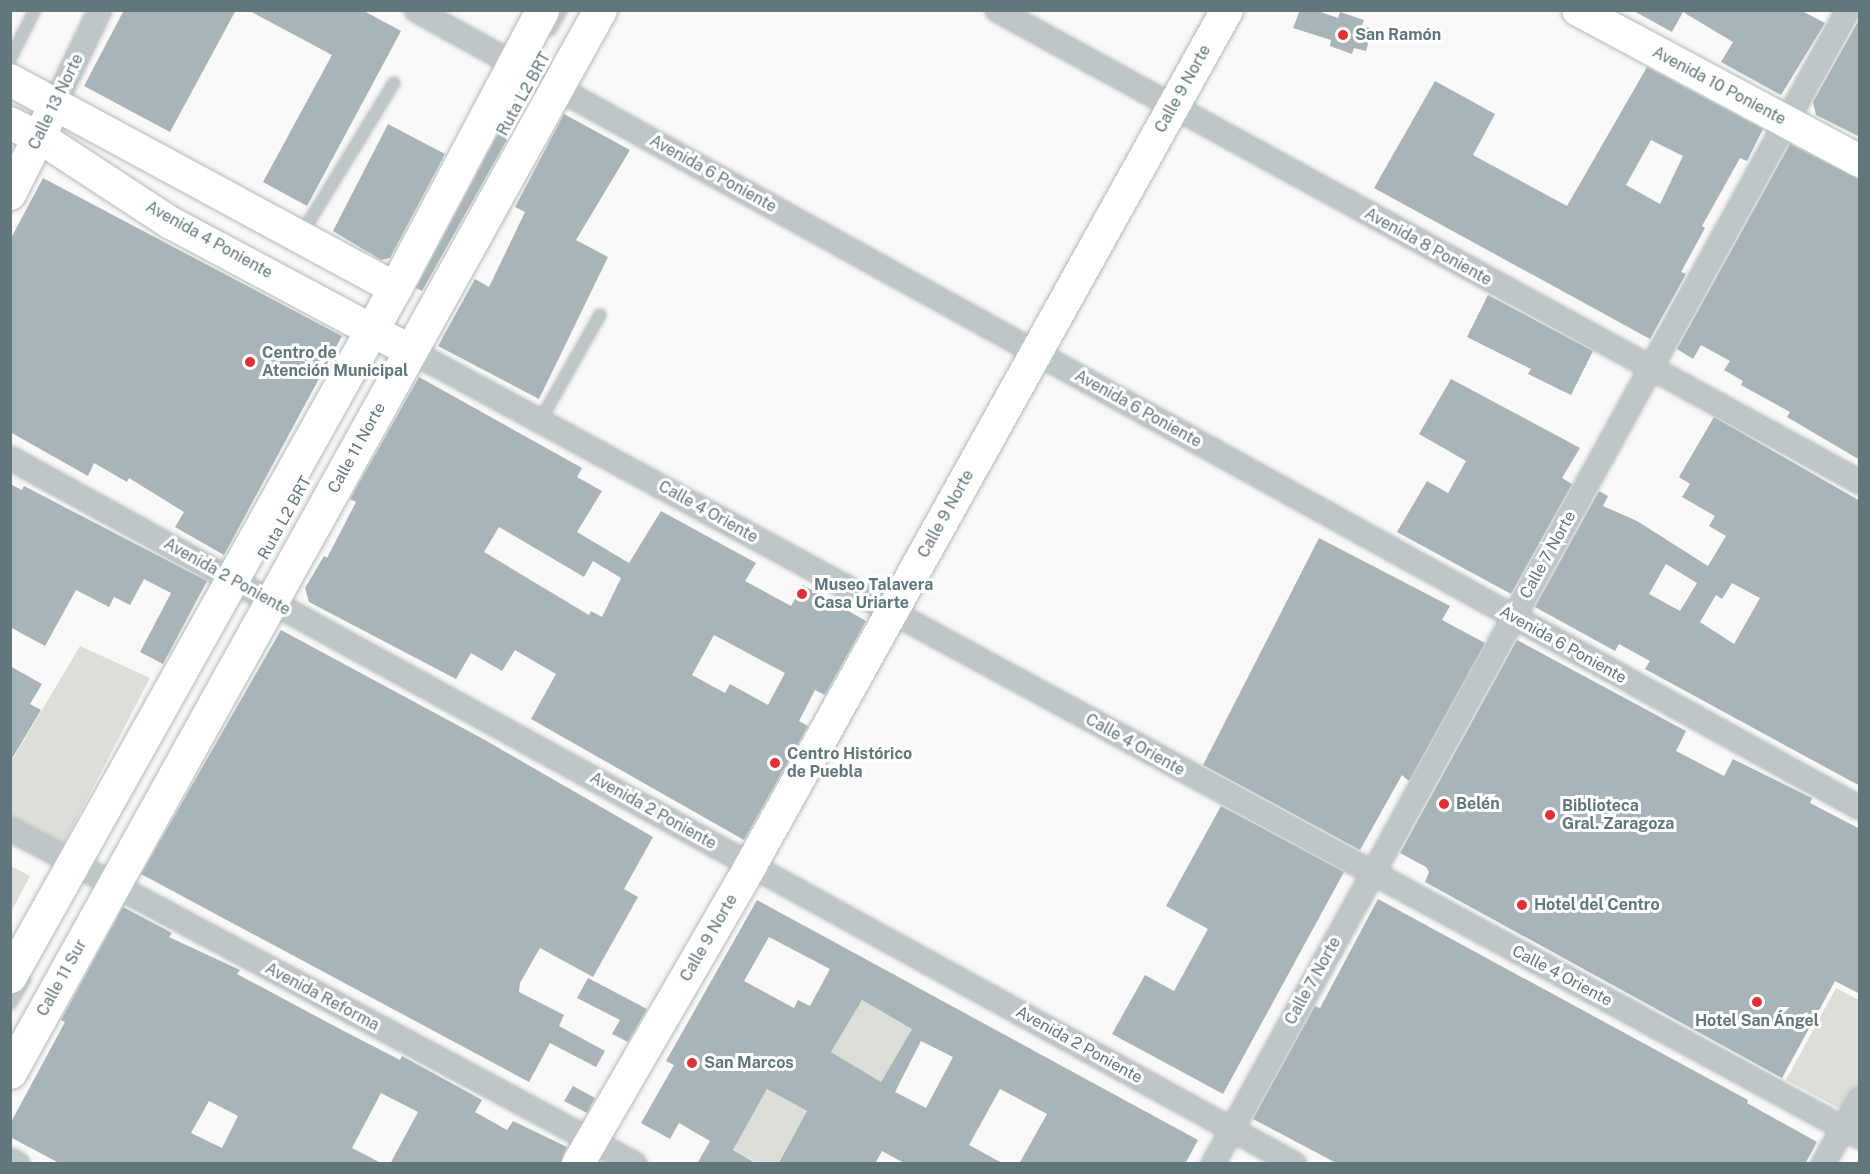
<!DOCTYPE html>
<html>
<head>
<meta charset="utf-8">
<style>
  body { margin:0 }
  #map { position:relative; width:1870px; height:1174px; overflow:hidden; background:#faf9f8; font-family:"Public Sans",sans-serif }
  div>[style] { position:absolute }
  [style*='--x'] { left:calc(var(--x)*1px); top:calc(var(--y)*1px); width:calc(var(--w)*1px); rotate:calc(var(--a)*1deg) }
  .green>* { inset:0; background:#dcdfd7 }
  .building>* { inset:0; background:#a8b4b7 }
  .roads { filter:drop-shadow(0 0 2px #b1babd) drop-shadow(0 0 2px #b1babd) }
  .lane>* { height:10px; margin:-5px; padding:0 5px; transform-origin:5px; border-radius:5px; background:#bfc6c8 }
  .street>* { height:22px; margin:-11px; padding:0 11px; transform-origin:11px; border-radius:11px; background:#bfc6c8 }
  .secondary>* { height:32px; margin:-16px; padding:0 16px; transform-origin:16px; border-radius:16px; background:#fff }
  .primary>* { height:33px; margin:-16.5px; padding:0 16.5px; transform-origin:16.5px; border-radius:16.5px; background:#fff }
  .dots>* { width:16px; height:16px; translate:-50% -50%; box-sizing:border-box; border:3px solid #fff; border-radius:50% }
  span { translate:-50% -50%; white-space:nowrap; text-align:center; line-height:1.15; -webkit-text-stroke:6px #fff; paint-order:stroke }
  .poi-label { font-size:16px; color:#61777c; font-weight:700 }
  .left { translate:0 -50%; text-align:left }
  .street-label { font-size:16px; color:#61777c }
  .frame { position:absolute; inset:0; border:12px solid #61777c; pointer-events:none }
</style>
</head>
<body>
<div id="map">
  <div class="green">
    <div style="clip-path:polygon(80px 646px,150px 678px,60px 851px,11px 825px,11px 762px)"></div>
    <div style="clip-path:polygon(11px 866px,30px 876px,11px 912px)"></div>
    <div style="clip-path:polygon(1836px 988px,1859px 1000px,1859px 1092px,1848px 1113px,1786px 1080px)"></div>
    <div style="clip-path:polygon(862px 1000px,912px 1029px,881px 1082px,831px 1052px)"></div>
    <div style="clip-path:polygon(767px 1089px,807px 1111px,778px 1163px,757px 1163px,733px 1150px)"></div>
  </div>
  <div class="building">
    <div style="clip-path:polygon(124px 10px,236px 10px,170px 132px,84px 86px)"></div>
    <div style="clip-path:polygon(248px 10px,362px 10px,401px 31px,307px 206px,263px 182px,332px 55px)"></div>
    <div style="clip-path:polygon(1300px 10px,1315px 10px,1338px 18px,1340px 12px,1364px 20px,1362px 25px,1372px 29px,1366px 51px,1354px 48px,1352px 54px,1330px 46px,1331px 40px,1293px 28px)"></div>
    <div style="clip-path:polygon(1632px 10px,1800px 10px,1825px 23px,1781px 95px,1721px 62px,1733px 42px,1683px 12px,1672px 32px)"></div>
    <div style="clip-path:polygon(1860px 18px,1860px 137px,1816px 115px,1813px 102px)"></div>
    <div style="clip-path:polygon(evenodd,1647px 67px,1763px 129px,1747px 161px,1740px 158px,1702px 226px,1705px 228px,1681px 272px,1686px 274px,1650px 339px,1374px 188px,1435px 81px,1495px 114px,1473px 155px,1567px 206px,1647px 67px,1651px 140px,1683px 156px,1660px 204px,1626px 185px,1651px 140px)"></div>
    <div style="clip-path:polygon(564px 114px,630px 150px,576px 240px,608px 257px,539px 399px,438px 346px,475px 279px,489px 287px,525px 212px,515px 207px)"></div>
    <div style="clip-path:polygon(388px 124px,445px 154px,390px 258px,381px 260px,333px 231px)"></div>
    <div style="clip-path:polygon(500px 130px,509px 136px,422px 291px,416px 288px)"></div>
    <div style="clip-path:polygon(1790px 144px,1860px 180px,1860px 460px,1787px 417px,1790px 412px,1741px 385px,1743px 381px,1724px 370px,1730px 361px,1701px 345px,1693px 359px,1677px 349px)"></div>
    <div style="clip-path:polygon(43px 178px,342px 336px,224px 555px,175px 527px,184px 512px,129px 478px,127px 482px,94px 463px,88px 476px,10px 432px,10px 240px)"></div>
    <div style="clip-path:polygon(1488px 295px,1593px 351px,1571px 395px,1528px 374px,1531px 369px,1467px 337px)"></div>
    <div style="clip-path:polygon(evenodd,419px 377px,582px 468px,577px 477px,602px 491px,577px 532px,629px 563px,661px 511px,756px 563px,745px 581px,791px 606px,803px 585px,866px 621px,825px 695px,815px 690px,799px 721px,808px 726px,744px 840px,531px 719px,556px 674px,515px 650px,502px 671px,471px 653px,456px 679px,309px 602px,305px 588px,324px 556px,327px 558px,356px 502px,350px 499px,419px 377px,499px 527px,584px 577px,593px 561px,621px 578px,602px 617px,591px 611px,589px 615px,484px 552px,499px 527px,419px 377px,714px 635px,785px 673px,768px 705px,730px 684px,725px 693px,692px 675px,714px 635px)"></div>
    <div style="clip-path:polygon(1451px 379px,1580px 448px,1562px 478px,1572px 484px,1511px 594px,1397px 532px,1427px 481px,1448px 493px,1466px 461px,1419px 434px)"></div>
    <div style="clip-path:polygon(evenodd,1714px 417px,1860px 501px,1860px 786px,1645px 669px,1650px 661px,1619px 644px,1615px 651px,1535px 607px,1599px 491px,1608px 496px,1603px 506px,1637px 521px,1708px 566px,1726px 536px,1709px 526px,1715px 516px,1682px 497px,1690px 484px,1679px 477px,1714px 417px,1666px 564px,1697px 583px,1680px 611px,1649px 594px,1666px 564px,1714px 417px,1732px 583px,1760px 598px,1734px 644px,1700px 622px,1716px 595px,1722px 599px,1732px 583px)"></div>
    <div style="clip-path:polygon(10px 484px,22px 490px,24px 486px,207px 581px,163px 664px,140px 652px,171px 593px,144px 579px,130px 605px,114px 597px,109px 607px,76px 590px,45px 646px,10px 627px)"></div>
    <div style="clip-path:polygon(1319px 538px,1450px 606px,1442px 620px,1485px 643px,1409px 781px,1402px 775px,1360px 850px,1203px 765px)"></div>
    <div style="clip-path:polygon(281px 630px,485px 740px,653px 837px,624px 889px,638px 897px,593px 977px,540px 948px,520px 983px,519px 992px,564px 1015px,559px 1026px,605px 1051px,596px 1067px,550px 1043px,529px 1082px,141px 874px)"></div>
    <div style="clip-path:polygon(1517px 640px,1686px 731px,1676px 751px,1724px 776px,1733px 759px,1812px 798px,1810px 803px,1860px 829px,1860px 994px,1835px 981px,1782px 1078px,1425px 882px,1429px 872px,1426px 867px,1400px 853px)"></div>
    <div style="clip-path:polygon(10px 666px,42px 684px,30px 704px,41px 710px,10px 762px)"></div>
    <div style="clip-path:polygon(1221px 806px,1344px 872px,1223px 1094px,1112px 1034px,1145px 975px,1174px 991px,1208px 929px,1166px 906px)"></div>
    <div style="clip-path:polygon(1378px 899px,1748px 1100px,1747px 1103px,1817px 1142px,1805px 1164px,1338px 1164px,1253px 1119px,1315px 1006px,1320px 1008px)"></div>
    <div style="clip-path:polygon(evenodd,757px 900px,1198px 1140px,1185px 1164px,1019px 1164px,1047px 1114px,1000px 1089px,969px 1145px,1004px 1164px,906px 1164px,882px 1151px,875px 1164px,778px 1164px,807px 1111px,767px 1089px,733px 1150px,757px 1164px,697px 1164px,710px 1141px,679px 1123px,670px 1139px,641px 1123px,674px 1065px,666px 1061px,757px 900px,769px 937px,830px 969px,810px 1006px,798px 1000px,794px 1008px,744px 981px,769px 937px,757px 900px,862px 1000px,912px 1029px,881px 1082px,831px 1052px,862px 1000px,757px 900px,921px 1041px,953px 1057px,926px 1108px,895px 1092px,921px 1041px)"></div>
    <div style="clip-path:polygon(evenodd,123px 907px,172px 933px,169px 937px,240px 970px,237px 974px,340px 1029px,400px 1060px,402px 1056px,482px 1100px,475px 1112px,507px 1130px,513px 1121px,567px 1147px,560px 1164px,390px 1164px,418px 1112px,381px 1093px,352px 1148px,383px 1164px,61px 1164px,10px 1137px,10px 1124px,65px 1022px,61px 1020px,123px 907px,209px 1101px,238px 1116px,222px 1148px,191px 1133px,209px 1101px)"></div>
    <div style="clip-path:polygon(588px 978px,647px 1009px,628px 1042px,612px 1034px,620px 1020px,577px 998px)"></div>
    <div style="clip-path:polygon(573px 1086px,595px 1098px,587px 1113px,564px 1101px)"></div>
  </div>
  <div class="roads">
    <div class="lane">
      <div style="--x:550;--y:30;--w:23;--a:-61"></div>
      <div style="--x:10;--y:59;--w:55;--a:-63"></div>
      <div style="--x:302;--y:233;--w:176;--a:-58.5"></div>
      <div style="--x:540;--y:421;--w:122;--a:-60.5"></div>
      <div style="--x:10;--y:1004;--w:29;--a:-59"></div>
    </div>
    <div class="street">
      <div style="--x:416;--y:10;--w:1650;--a:28.93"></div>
      <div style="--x:997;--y:10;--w:984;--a:28.68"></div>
      <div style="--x:54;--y:106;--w:106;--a:-64.4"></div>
      <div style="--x:411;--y:351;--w:1648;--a:28.48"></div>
      <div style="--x:10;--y:458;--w:1466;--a:28.79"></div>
      <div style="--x:10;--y:829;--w:709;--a:28.19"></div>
      <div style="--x:10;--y:1160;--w:9;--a:27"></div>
      <div style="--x:1213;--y:1164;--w:1317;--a:-61.18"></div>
      <div style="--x:1823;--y:1164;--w:75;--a:-60.4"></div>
    </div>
    <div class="secondary">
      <div style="--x:1578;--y:10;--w:320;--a:28.2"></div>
      <div style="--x:10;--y:80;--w:438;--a:28.4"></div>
      <div style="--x:10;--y:123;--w:42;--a:27.2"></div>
      <div style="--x:47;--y:142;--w:148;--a:33.2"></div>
      <div style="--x:171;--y:223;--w:272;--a:28.1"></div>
      <div style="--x:10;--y:194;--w:84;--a:-63.1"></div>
      <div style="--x:578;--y:1164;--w:345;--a:-59.9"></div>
      <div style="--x:751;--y:865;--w:979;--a:-60.89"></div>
    </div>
    <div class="primary">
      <div style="--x:10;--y:976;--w:788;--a:-60.77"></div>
      <div style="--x:395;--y:288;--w:314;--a:-62.1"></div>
      <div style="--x:10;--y:1072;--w:1215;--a:-60.95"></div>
    </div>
  </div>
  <div class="dots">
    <div style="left:1343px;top:35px;background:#e13134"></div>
    <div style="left:250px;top:362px;background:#e13134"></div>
    <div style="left:802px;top:594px;background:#e13134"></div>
    <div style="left:775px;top:763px;background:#e13134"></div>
    <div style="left:1444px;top:804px;background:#e13134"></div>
    <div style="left:1550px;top:815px;background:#e13134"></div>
    <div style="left:1522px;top:905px;background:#e13134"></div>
    <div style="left:1757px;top:1002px;background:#e13134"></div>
    <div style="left:692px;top:1063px;background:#e13134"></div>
  </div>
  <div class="poi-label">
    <span class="left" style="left:1355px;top:35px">San Ramón</span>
    <span class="left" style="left:262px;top:362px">Centro de<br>Atención Municipal</span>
    <span class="left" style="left:814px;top:594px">Museo Talavera<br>Casa Uriarte</span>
    <span class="left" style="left:787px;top:763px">Centro Histórico<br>de Puebla</span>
    <span class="left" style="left:1456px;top:804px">Belén</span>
    <span class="left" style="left:1562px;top:815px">Biblioteca<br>Gral. Zaragoza</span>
    <span class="left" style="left:1534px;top:905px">Hotel del Centro</span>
    <span style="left:1757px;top:1021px">Hotel San Ángel</span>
    <span class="left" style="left:704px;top:1063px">San Marcos</span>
  </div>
  <div class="street-label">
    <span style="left:1719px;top:86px;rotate:28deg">Avenida 10 Poniente</span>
    <span style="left:1183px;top:89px;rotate:-61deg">Calle 9 Norte</span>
    <span style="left:524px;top:94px;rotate:-61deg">Ruta L2 BRT</span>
    <span style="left:56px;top:102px;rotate:-64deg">Calle 13 Norte</span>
    <span style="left:713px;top:174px;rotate:29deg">Avenida 6 Poniente</span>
    <span style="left:209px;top:240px;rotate:29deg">Avenida 4 Poniente</span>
    <span style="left:1428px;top:247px;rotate:29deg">Avenida 8 Poniente</span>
    <span style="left:1138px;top:409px;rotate:29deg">Avenida 6 Poniente</span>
    <span style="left:357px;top:448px;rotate:-61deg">Calle 11 Norte</span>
    <span style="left:708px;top:512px;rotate:29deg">Calle 4 Oriente</span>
    <span style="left:946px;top:514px;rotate:-61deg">Calle 9 Norte</span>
    <span style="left:285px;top:518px;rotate:-61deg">Ruta L2 BRT</span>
    <span style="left:1548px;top:555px;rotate:-61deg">Calle 7 Norte</span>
    <span style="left:227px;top:577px;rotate:29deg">Avenida 2 Poniente</span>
    <span style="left:1563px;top:645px;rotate:29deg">Avenida 6 Poniente</span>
    <span style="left:1135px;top:745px;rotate:29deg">Calle 4 Oriente</span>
    <span style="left:653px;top:811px;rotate:29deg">Avenida 2 Poniente</span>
    <span style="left:709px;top:938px;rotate:-60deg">Calle 9 Norte</span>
    <span style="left:1562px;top:976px;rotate:28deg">Calle 4 Oriente</span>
    <span style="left:62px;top:978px;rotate:-61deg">Calle 11 Sur</span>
    <span style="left:1313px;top:981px;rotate:-61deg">Calle 7 Norte</span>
    <span style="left:322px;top:997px;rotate:28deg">Avenida Reforma</span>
    <span style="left:1079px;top:1045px;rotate:29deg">Avenida 2 Poniente</span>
  </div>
  <div class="frame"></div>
</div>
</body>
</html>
